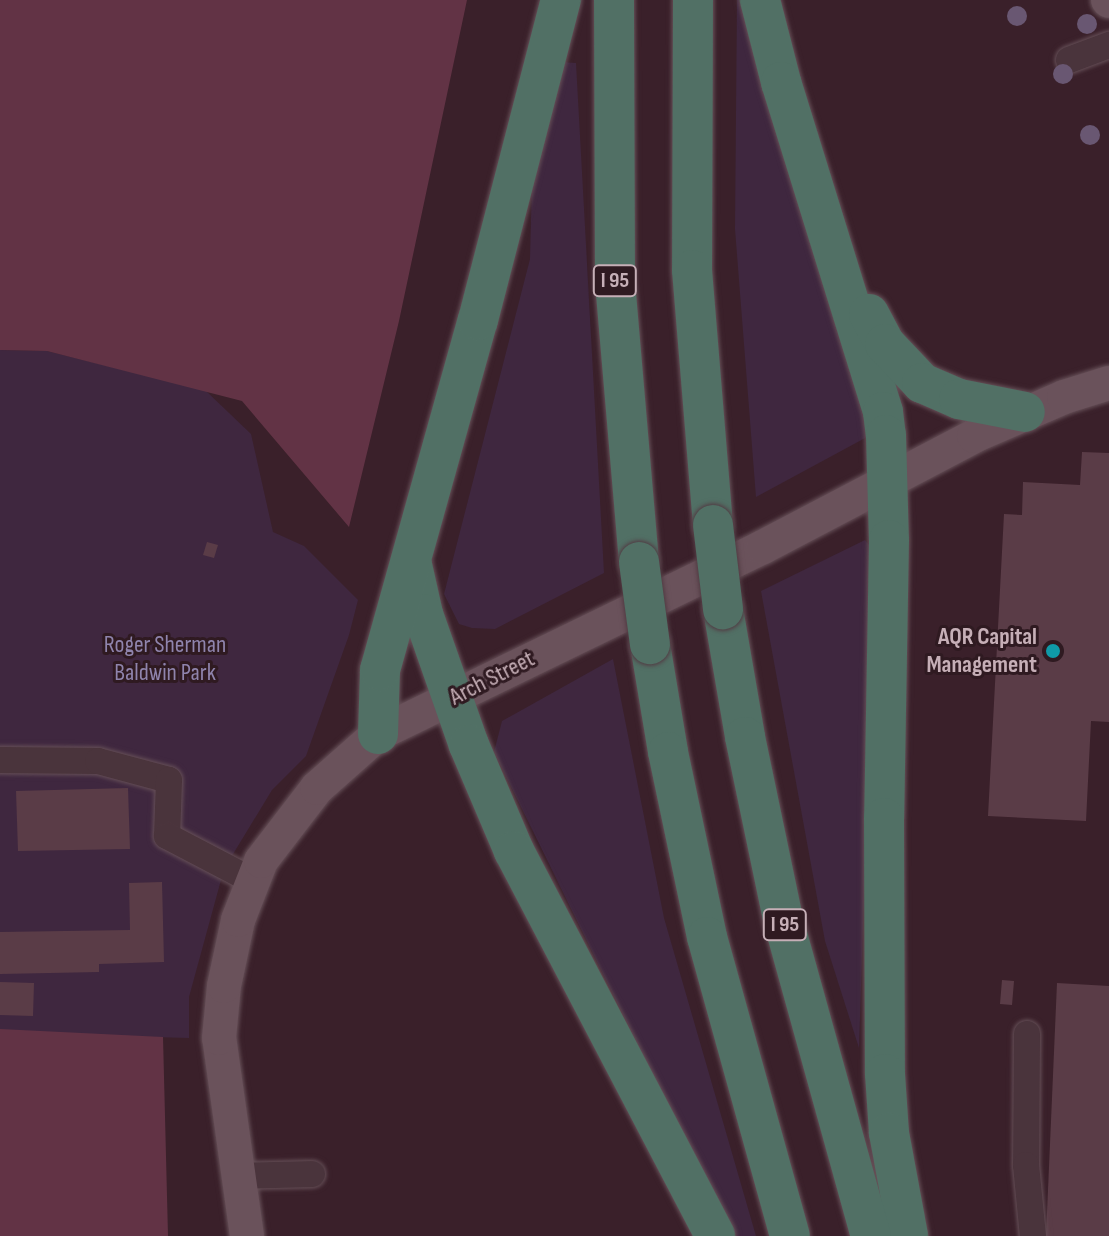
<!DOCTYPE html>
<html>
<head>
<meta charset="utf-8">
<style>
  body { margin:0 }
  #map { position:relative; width:1109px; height:1236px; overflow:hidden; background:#3a202a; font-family:"Sofia Sans Condensed",sans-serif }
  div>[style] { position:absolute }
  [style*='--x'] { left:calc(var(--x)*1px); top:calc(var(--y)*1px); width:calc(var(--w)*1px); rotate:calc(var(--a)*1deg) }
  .green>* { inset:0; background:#3f273f }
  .water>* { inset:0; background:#623345 }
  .building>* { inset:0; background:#5a3c47 }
  .roads { filter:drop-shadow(0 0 2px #654f57) drop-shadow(0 0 2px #654f57) }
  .minor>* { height:26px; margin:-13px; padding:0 13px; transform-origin:13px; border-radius:13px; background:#4a343c }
  .major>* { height:34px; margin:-17px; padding:0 17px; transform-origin:17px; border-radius:17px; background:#6a525b }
  .highway>* { height:40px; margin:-20px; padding:0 20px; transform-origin:20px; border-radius:20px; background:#517065 }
  .bridges { filter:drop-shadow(0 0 2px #523c44) drop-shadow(0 0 2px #523c44) }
  .highway-bridge>* { height:40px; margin:-20px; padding:0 20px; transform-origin:20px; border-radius:20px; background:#517065 }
  .trees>* { width:20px; height:20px; margin:-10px; border-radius:50%; background:#695772 }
  .dots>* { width:22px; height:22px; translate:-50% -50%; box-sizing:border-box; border:4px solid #2f1a21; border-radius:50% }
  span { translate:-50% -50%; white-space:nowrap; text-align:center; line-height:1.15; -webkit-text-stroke:6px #2f1a21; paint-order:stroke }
  .shield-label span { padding:2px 6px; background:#2f1a21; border:2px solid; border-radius:6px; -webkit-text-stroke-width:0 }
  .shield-label { font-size:22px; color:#c6afb7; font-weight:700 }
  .poi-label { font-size:24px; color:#c6afb7; font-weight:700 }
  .right { translate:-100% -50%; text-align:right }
  .park-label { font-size:24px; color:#8f84ad }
  .street-label { font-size:24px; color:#c6afb7 }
</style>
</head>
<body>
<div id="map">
  <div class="green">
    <div style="clip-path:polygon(737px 0,748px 0,869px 419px,867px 437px,756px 497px,735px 229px)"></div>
    <div style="clip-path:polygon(562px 62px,576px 63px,604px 573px,495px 629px,472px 628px,459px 624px,444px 594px,530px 259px,532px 182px)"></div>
    <div style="clip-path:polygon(0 350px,47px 351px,205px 390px,251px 434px,273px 532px,304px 546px,358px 600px,349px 635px,306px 756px,272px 790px,224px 869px,189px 997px,189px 1038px,0 1033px)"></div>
    <div style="clip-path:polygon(865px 540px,875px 552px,859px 1048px,825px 941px,761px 591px)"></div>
    <div style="clip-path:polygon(613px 659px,664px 918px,756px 1236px,732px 1236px,494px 752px,502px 721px)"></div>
  </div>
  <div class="water">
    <div style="clip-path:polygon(0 0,467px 0,399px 321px,349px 527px,242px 401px,47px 351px,0 350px)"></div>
    <div style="clip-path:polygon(0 1029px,163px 1037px,168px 1236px,0 1236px)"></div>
  </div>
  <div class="building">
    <div style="clip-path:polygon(1082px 452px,1109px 453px,1109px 722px,1091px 721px,1086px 821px,988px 816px,1004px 514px,1022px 515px,1023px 482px,1080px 485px)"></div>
    <div style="clip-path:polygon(207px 542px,218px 545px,214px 558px,203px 555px)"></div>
    <div style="clip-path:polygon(128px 788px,130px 849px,18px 851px,16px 791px)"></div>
    <div style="clip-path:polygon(162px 882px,164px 962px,99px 964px,99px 972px,0 974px,0 932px,130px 930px,129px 883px)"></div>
    <div style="clip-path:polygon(1002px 980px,1014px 981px,1012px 1005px,1000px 1004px)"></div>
    <div style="clip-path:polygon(0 982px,34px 983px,33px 1016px,0 1015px)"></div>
    <div style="clip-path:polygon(1057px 983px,1109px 986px,1109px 1236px,1046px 1236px)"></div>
  </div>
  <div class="roads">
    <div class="minor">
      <div style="--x:1069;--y:60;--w:43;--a:-20.6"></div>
      <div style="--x:0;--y:760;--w:98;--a:0.6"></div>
      <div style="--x:98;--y:761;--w:73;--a:15"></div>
      <div style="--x:169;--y:780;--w:56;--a:92"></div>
      <div style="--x:167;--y:836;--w:97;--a:27.6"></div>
      <div style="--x:1027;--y:1034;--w:131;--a:90.4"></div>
      <div style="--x:1026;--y:1165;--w:71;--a:84.4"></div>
      <div style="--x:237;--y:1176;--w:75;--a:-1.5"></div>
    </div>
    <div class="major">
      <div style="--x:1108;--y:0;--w:1;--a:45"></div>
      <div style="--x:247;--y:1236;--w:200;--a:-98"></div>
      <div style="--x:219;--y:1038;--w:52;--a:-84.5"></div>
      <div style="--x:224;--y:986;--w:67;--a:-78"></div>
      <div style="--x:238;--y:920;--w:63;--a:-68.7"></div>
      <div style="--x:261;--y:861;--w:92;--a:-52.5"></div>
      <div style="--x:317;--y:788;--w:81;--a:-41.5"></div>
      <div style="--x:378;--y:734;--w:428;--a:-25.9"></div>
      <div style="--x:763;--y:547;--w:238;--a:-27.7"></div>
      <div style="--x:974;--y:436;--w:98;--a:-23.4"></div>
      <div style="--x:1064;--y:397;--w:47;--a:-17.3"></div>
    </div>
    <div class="highway">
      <div style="--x:614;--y:0;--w:282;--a:89.8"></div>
      <div style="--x:615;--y:282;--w:281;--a:85.1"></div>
      <div style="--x:693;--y:0;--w:270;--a:90.2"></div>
      <div style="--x:692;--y:270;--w:256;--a:85.3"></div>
      <div style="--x:760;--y:0;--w:85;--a:75.6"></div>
      <div style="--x:781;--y:82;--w:345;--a:72.8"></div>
      <div style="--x:883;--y:412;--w:23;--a:83"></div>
      <div style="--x:886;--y:435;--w:105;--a:88.4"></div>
      <div style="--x:889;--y:540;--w:278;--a:91"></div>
      <div style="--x:884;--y:818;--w:256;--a:89.8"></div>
      <div style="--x:885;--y:1074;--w:59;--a:86.1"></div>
      <div style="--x:889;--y:1133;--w:105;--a:79.5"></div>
      <div style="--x:869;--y:314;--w:34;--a:62"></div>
      <div style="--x:885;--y:344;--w:54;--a:46.5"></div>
      <div style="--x:922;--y:383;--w:40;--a:23.4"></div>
      <div style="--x:959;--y:399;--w:67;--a:11.1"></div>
      <div style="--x:412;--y:565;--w:50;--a:77.3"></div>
      <div style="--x:423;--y:614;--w:139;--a:70.7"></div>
      <div style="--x:469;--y:745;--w:115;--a:67"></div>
      <div style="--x:514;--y:851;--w:434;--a:62.4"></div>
      <div style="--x:723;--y:609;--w:130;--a:80.2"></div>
      <div style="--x:745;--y:737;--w:190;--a:78.2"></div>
      <div style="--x:784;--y:923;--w:325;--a:74.5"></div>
      <div style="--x:650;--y:644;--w:109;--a:80.5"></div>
      <div style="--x:668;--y:752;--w:189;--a:78.1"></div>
      <div style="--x:707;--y:937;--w:310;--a:74.5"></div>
      <div style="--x:378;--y:734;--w:64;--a:-88.2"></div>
      <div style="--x:380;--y:670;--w:363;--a:-74.4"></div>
      <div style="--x:478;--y:320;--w:331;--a:-75.5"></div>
    </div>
  </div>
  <div class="bridges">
    <div class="highway-bridge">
      <div style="--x:713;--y:525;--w:85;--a:83.2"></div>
      <div style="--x:639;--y:562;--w:83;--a:82.4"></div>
    </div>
  </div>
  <div class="trees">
    <div style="left:1017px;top:16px"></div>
    <div style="left:1087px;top:24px"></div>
    <div style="left:1063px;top:74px"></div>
    <div style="left:1090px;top:135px"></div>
  </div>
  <div class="dots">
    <div style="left:1053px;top:651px;background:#0f9aa8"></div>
  </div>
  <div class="shield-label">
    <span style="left:615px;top:281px">I 95</span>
    <span style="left:785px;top:925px">I 95</span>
  </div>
  <div class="poi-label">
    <span class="right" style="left:1037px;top:651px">AQR Capital<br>Management</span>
  </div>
  <div class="park-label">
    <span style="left:165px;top:659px">Roger Sherman<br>Baldwin Park</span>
  </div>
  <div class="street-label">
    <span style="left:492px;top:678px;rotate:-27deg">Arch Street</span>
  </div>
</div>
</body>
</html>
